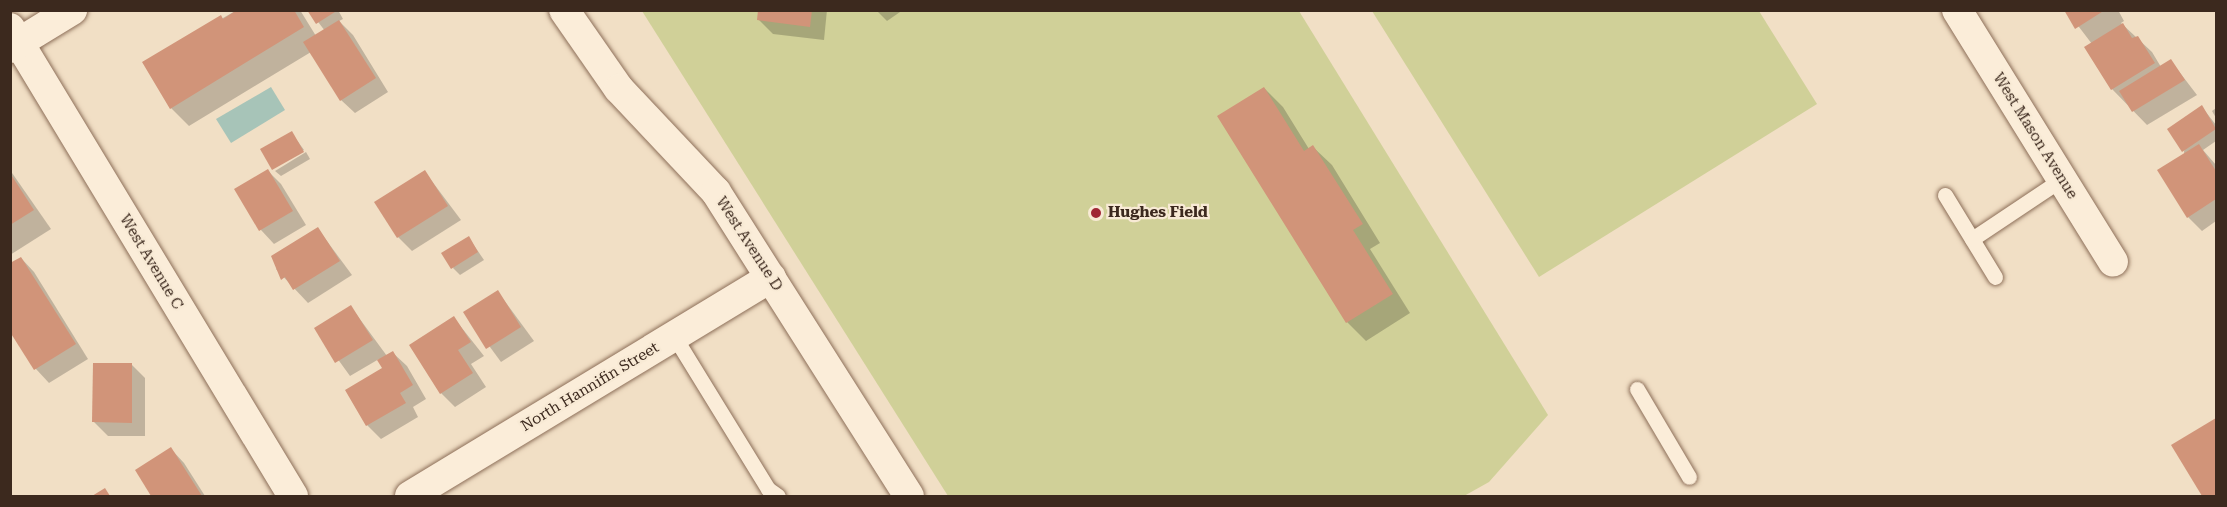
<!DOCTYPE html>
<html>
<head>
<meta charset="utf-8">
<style>
  body { margin:0 }
  #map { position:relative; width:2227px; height:507px; overflow:hidden; background:#f1dfc5; font-family:"Roboto Serif",serif }
  div>[style] { position:absolute }
  [style*='--x'] { left:calc(var(--x)*1px); top:calc(var(--y)*1px); width:calc(var(--w)*1px); rotate:calc(var(--a)*1deg) }
  .green>* { inset:0; background:#d0d098 }
  .water>* { inset:0; background:#a7c4b8 }
  .shadow>* { inset:0; background:#0003 }
  .building>* { inset:0; background:#d19479 }
  .roads { filter:drop-shadow(0 0 2px #8d6f59) drop-shadow(0 0 2px #8d6f59) }
  .service>* { height:15px; margin:-7.5px; padding:0 7.5px; transform-origin:7.5px; border-radius:7.5px; background:#fbedd9 }
  .minor>* { height:30px; margin:-15px; padding:0 15px; transform-origin:15px; border-radius:15px; background:#fbedd9 }
  .dots>* { width:16px; height:16px; translate:-50% -50%; box-sizing:border-box; border:3px solid #f8ead5; border-radius:50% }
  span { translate:-50% -50%; white-space:nowrap; text-align:center; line-height:1.15; -webkit-text-stroke:4.5px #f8ead5; paint-order:stroke }
  .street-label { font-size:15px; color:#3c291e }
  .poi-label { font-size:15px; color:#3c291e; font-weight:700 }
  .left { translate:0 -50%; text-align:left }
  .frame { position:absolute; inset:0; border:12px solid #3c291e; pointer-events:none }
</style>
</head>
<body>
<div id="map">
  <div class="green">
    <div style="clip-path:polygon(642px 11px,1299px 11px,1548px 415px,1489px 482px,1464px 496px,948px 496px)"></div>
    <div style="clip-path:polygon(1372px 11px,1759px 11px,1817px 104px,1539px 277px)"></div>
  </div>
  <div class="water">
    <div style="clip-path:polygon(271px 87px,285px 110px,231px 143px,216px 119px)"></div>
  </div>
  <div class="shadow">
    <div style="clip-path:polygon(237px 10px,300px 10px,316px 36px,325px 31px,309px 10px,338px 10px,343px 19px,339px 21px,353px 35px,388px 92px,355px 113px,341px 100px,311px 52px,189px 126px,171px 108px,144px 63px)"></div>
    <div style="clip-path:polygon(760px 10px,827px 10px,824px 40px,773px 34px,759px 20px)"></div>
    <div style="clip-path:polygon(876px 10px,903px 10px,887px 21px)"></div>
    <div style="clip-path:polygon(2066px 10px,2118px 10px,2124px 21px,2121px 23px,2152px 52px,2161px 67px,2171px 61px,2197px 95px,2147px 125px,2112px 89px,2092px 44px)"></div>
    <div style="clip-path:polygon(1264px 88px,1283px 107px,1309px 149px,1313px 147px,1332px 165px,1380px 243px,1370px 249px,1410px 313px,1366px 341px,1347px 322px,1219px 117px)"></div>
    <div style="clip-path:polygon(2202px 107px,2216px 125px,2216px 141px,2203px 150px,2216px 165px,2216px 221px,2202px 231px,2188px 217px,2184px 151px)"></div>
    <div style="clip-path:polygon(2216px 108px,2216px 118px,2212px 111px)"></div>
    <div style="clip-path:polygon(291px 132px,304px 150px,273px 168px)"></div>
    <div style="clip-path:polygon(306px 152px,310px 159px,281px 176px,275px 171px)"></div>
    <div style="clip-path:polygon(10px 170px,51px 229px,10px 255px)"></div>
    <div style="clip-path:polygon(268px 171px,281px 184px,306px 225px,274px 244px,261px 230px)"></div>
    <div style="clip-path:polygon(425px 172px,461px 220px,412px 251px,398px 237px)"></div>
    <div style="clip-path:polygon(318px 229px,352px 275px,308px 303px,276px 269px)"></div>
    <div style="clip-path:polygon(469px 238px,484px 260px,460px 275px,453px 268px)"></div>
    <div style="clip-path:polygon(21px 258px,34px 272px,88px 359px,49px 383px,36px 369px,10px 329px)"></div>
    <div style="clip-path:polygon(498px 292px,534px 341px,501px 362px,465px 313px)"></div>
    <div style="clip-path:polygon(351px 307px,387px 356px,393px 353px,407px 366px,426px 399px,413px 407px,418px 417px,381px 439px,367px 425px,347px 391px,384px 368px,379px 359px,350px 376px,316px 329px)"></div>
    <div style="clip-path:polygon(454px 318px,484px 356px,471px 364px,486px 387px,455px 407px,441px 393px)"></div>
    <div style="clip-path:polygon(131px 364px,145px 378px,145px 436px,108px 436px,94px 422px)"></div>
    <div style="clip-path:polygon(2216px 420px,2216px 496px,2204px 496px,2173px 446px)"></div>
    <div style="clip-path:polygon(171px 449px,184px 463px,205px 496px,153px 496px,137px 470px)"></div>
  </div>
  <div class="building">
    <div style="clip-path:polygon(237px 10px,294px 10px,304px 27px,170px 109px,142px 62px,221px 15px,223px 19px)"></div>
    <div style="clip-path:polygon(307px 10px,338px 10px,316px 24px)"></div>
    <div style="clip-path:polygon(758px 10px,812px 10px,810px 27px,757px 20px)"></div>
    <div style="clip-path:polygon(2064px 10px,2105px 10px,2075px 29px)"></div>
    <div style="clip-path:polygon(339px 20px,376px 78px,340px 101px,303px 42px)"></div>
    <div style="clip-path:polygon(2123px 23px,2132px 38px,2138px 36px,2155px 63px,2111px 90px,2084px 47px)"></div>
    <div style="clip-path:polygon(2171px 59px,2185px 80px,2132px 112px,2119px 91px)"></div>
    <div style="clip-path:polygon(1264px 87px,1304px 151px,1313px 145px,1363px 224px,1353px 230px,1393px 294px,1346px 323px,1217px 116px)"></div>
    <div style="clip-path:polygon(2202px 105px,2216px 129px,2182px 152px,2167px 129px)"></div>
    <div style="clip-path:polygon(292px 131px,304px 152px,272px 170px,260px 149px)"></div>
    <div style="clip-path:polygon(2199px 144px,2216px 171px,2216px 199px,2187px 218px,2157px 170px)"></div>
    <div style="clip-path:polygon(268px 169px,293px 211px,259px 231px,234px 189px)"></div>
    <div style="clip-path:polygon(425px 170px,448px 206px,397px 238px,374px 202px)"></div>
    <div style="clip-path:polygon(10px 173px,34px 210px,10px 225px)"></div>
    <div style="clip-path:polygon(318px 227px,340px 261px,293px 290px,285px 277px,281px 280px,271px 256px)"></div>
    <div style="clip-path:polygon(469px 236px,478px 252px,451px 269px,441px 253px)"></div>
    <div style="clip-path:polygon(21px 257px,76px 344px,34px 370px,10px 332px,10px 263px)"></div>
    <div style="clip-path:polygon(498px 290px,521px 327px,486px 349px,463px 312px)"></div>
    <div style="clip-path:polygon(351px 305px,373px 340px,335px 363px,314px 328px)"></div>
    <div style="clip-path:polygon(454px 316px,471px 342px,458px 350px,473px 373px,440px 394px,409px 345px)"></div>
    <div style="clip-path:polygon(393px 351px,413px 385px,400px 393px,406px 403px,366px 426px,345px 390px,382px 368px,377px 360px)"></div>
    <div style="clip-path:polygon(93px 363px,132px 363px,132px 423px,92px 422px)"></div>
    <div style="clip-path:polygon(2216px 418px,2216px 496px,2202px 496px,2171px 445px)"></div>
    <div style="clip-path:polygon(171px 447px,202px 496px,151px 496px,135px 470px)"></div>
    <div style="clip-path:polygon(105px 488px,110px 496px,92px 496px)"></div>
  </div>
  <div class="roads">
    <div class="service">
      <div style="--x:1945;--y:195;--w:96;--a:58.6"></div>
      <div style="--x:1972;--y:239;--w:108;--a:-33.7"></div>
      <div style="--x:674;--y:336;--w:180;--a:58.4"></div>
      <div style="--x:768;--y:489;--w:12;--a:35"></div>
      <div style="--x:1637;--y:389;--w:102;--a:59.4"></div>
    </div>
    <div class="minor">
      <div style="--x:564;--y:10;--w:96;--a:55.2"></div>
      <div style="--x:619;--y:89;--w:141;--a:46.7"></div>
      <div style="--x:716;--y:192;--w:360;--a:57.6"></div>
      <div style="--x:1957;--y:10;--w:296;--a:58.2"></div>
      <div style="--x:10;--y:28;--w:547;--a:58.84"></div>
      <div style="--x:10;--y:48;--w:73;--a:-31.5"></div>
      <div style="--x:410;--y:496;--w:422;--a:-31.2"></div>
    </div>
  </div>
  <div class="dots">
    <div style="left:1096px;top:213px;background:#a02634"></div>
  </div>
  <div class="street-label">
    <span style="left:2035px;top:136px;rotate:58deg">West Mason Avenue</span>
    <span style="left:749px;top:244px;rotate:57deg">West Avenue D</span>
    <span style="left:151px;top:262px;rotate:59deg">West Avenue C</span>
    <span style="left:590px;top:387px;rotate:-31deg">North Hannifin Street</span>
  </div>
  <div class="poi-label">
    <span class="left" style="left:1108px;top:213px">Hughes Field</span>
  </div>
  <div class="frame"></div>
</div>
</body>
</html>
